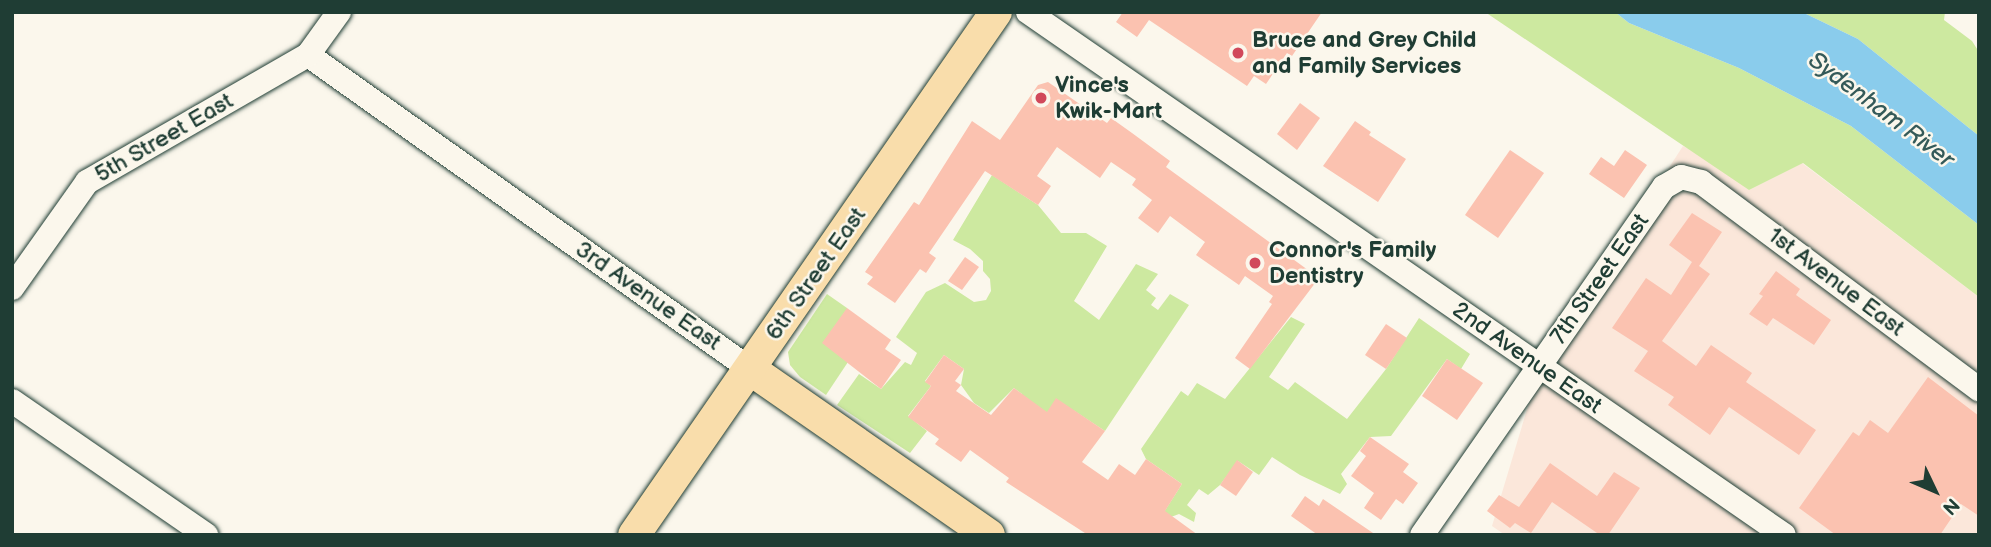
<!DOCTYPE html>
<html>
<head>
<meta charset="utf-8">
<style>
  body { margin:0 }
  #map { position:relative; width:1991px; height:547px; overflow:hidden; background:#fbf7ec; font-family:"Balsamiq Sans",sans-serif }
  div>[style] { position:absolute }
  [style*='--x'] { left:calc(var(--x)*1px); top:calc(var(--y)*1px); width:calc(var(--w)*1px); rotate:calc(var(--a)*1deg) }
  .built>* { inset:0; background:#fbe7da }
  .green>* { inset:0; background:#cde9a0 }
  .water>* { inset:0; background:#8accec }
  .building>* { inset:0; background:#fbc2b0 }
  .roads { filter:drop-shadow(0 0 2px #1f3d34) drop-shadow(0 0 2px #1f3d34) }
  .minor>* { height:24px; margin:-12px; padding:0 12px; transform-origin:12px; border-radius:12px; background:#fbf7ec }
  .major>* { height:32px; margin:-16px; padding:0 16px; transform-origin:16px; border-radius:16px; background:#f9ddab }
  .dots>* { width:19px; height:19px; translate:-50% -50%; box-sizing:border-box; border:4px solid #fbf7ec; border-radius:50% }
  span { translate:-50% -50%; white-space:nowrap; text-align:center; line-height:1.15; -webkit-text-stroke:5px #fbf7ec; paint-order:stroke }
  .poi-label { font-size:23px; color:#1f3d34; font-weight:700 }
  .left { translate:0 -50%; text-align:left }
  .street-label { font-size:23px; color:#1f3d34 }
  .water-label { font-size:24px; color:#345a59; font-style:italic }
  .frame { position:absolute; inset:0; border:14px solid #1f3d34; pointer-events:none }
  .north { position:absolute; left:1900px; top:456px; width:70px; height:70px; -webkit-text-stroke:5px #fbf7ec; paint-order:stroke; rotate:134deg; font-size:19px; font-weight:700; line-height:28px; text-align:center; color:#1f3d34 }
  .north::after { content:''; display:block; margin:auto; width:24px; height:32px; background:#1f3d34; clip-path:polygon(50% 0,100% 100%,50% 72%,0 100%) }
</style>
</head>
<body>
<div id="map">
  <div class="built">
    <div style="clip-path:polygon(1683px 146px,1713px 162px,1749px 190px,1802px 163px,1979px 297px,1979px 535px,1505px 535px,1492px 526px,1540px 366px)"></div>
  </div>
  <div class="green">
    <div style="clip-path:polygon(1485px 12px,1615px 12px,1629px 23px,1739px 68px,1851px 126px,1979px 225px,1979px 297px,1803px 163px,1749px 190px)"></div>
    <div style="clip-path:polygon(1802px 12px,1945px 12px,1944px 20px,1972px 41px,1979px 52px,1979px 136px,1858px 39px)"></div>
    <div style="clip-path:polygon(992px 175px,1038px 205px,1061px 233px,1086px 233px,1107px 246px,1074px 301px,1099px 320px,1136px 264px,1158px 274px,1146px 290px,1156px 298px,1151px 305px,1158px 310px,1170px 294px,1189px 305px,1105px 431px,1073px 410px,1044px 416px,1020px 398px,1022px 394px,1014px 388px,989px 413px,974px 403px,961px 385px,964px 369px,944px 355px,925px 381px,931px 386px,908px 416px,927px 431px,910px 453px,837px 405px,859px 374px,881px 389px,905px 362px,911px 365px,917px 353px,896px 337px,926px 292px,945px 283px,974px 302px,986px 300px,991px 291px,990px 279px,983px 271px,983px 261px,970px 249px,953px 240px)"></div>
    <div style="clip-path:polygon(827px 294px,847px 308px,848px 362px,826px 395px,800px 377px,790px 365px,788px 352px)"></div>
    <div style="clip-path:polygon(1291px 317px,1305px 324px,1269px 377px,1288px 390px,1295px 382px,1347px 419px,1386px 369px,1419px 318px,1470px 354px,1461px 369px,1447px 359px,1391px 436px,1370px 437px,1341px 474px,1347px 484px,1340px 494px,1300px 475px,1272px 457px,1259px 475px,1238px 461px,1220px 485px,1208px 495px,1199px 489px,1187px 505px,1196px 513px,1194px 522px,1179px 514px,1171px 517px,1164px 512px,1182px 484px,1146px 459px,1141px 449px,1181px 391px,1188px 396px,1197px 383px,1225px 399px)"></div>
  </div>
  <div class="water">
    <div style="clip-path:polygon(1615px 12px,1802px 12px,1858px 39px,1979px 136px,1979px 225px,1851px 126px,1739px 68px,1629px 23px)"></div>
  </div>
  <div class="building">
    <div style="clip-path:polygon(1123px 12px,1322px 12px,1292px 56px,1287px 53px,1266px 84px,1254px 76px,1247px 86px,1149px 20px,1137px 37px,1116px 22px)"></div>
    <div style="clip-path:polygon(1048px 82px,1107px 123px,1111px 118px,1132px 133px,1170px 161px,1166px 167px,1319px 278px,1250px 369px,1235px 358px,1272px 304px,1269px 302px,1273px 296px,1245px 276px,1239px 285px,1196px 255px,1205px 242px,1170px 216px,1158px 233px,1138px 218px,1152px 200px,1132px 185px,1136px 179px,1111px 162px,1100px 178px,1057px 147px,1037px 176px,1051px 186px,1038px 205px,985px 171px,929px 253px,936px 258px,926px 273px,920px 269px,895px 303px,867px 284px,873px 277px,865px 272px,914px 202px,919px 205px,972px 121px,1000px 140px,1038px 85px)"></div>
    <div style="clip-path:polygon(1300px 103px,1320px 118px,1297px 150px,1277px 134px)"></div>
    <div style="clip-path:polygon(1355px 121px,1371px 132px,1369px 135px,1406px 159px,1378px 202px,1323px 166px)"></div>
    <div style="clip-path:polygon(1510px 150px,1544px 173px,1498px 238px,1465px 215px)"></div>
    <div style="clip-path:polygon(1625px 150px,1647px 165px,1624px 198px,1589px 174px,1601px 157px,1614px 166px)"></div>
    <div style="clip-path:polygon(1692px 213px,1722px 232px,1699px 266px,1710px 274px,1662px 341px,1696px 366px,1711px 345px,1752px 373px,1746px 382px,1816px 430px,1799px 455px,1729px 407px,1710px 435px,1668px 405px,1674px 397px,1634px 371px,1648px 351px,1612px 328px,1646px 278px,1671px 295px,1692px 262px,1669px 245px)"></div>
    <div style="clip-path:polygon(965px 257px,979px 267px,962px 290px,948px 281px)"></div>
    <div style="clip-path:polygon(1776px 271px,1800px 289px,1796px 295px,1831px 320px,1814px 345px,1773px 318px,1767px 326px,1749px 314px,1763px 296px,1759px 294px)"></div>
    <div style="clip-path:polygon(847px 308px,891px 340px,885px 349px,901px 360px,881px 389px,822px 343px)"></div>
    <div style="clip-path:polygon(1386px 324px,1407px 338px,1386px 369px,1365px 355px)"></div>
    <div style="clip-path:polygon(944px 355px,964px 369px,955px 381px,961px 385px,956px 391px,991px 415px,1014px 388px,1047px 412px,1056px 398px,1105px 431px,1082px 462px,1108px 480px,1119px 464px,1135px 475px,1146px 459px,1182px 484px,1165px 511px,1198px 535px,1088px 535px,1006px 482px,1009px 478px,970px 450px,961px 462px,935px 444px,939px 439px,908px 417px,931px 386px,925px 382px)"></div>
    <div style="clip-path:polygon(1447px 359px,1483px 383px,1457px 420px,1422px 396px)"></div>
    <div style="clip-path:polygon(1928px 377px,1979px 416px,1979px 516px,1961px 504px,1940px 535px,1836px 535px,1799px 508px,1853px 432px,1859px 436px,1870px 420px,1888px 433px)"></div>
    <div style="clip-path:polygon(1370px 437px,1409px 464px,1403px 472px,1418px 483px,1403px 504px,1396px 499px,1381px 520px,1364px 508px,1374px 493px,1351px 476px,1366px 456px,1360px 451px)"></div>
    <div style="clip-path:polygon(1237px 460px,1253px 472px,1236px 496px,1220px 485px)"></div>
    <div style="clip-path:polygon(1550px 463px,1597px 496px,1614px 472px,1640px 488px,1608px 535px,1600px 535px,1552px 502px,1531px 533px,1515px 523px,1510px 528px,1487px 511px,1499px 495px,1519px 507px)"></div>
    <div style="clip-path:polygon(1305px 496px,1319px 506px,1323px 499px,1376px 535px,1318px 535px,1291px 516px)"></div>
  </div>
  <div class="roads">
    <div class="minor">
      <div style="--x:1028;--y:12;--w:919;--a:34.68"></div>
      <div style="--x:308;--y:55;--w:542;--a:35.39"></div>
      <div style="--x:12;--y:288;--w:130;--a:-54.7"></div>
      <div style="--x:87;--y:182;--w:255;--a:-29.9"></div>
      <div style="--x:308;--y:55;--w:53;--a:-54.2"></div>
      <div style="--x:12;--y:401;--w:236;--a:34.6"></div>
      <div style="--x:1422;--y:535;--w:424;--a:-55.2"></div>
      <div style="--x:1664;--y:187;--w:20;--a:-30"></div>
      <div style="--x:1681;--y:177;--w:21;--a:14"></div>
      <div style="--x:1701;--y:182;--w:347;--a:36.7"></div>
    </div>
    <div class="major">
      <div style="--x:750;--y:369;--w:291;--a:34.8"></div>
      <div style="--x:634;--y:535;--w:636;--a:-55.31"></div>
    </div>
  </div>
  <div class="dots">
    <div style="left:1238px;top:53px;background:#d1495b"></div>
    <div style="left:1041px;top:98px;background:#d1495b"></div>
    <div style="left:1255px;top:263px;background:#d1495b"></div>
  </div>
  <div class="poi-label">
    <span class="left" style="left:1252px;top:53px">Bruce and Grey Child<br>and Family Services</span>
    <span class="left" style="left:1055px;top:98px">Vince's<br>Kwik-Mart</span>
    <span class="left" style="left:1269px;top:263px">Connor's Family<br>Dentistry</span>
  </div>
  <div class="street-label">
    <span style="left:164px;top:138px;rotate:-30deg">5th Street East</span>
    <span style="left:816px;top:274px;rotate:-55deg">6th Street East</span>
    <span style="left:1600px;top:279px;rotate:-55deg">7th Street East</span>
    <span style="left:1836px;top:282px;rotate:37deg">1st Avenue East</span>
    <span style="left:648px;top:296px;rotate:35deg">3rd Avenue East</span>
    <span style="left:1527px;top:358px;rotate:35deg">2nd Avenue East</span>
  </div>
  <div class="water-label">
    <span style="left:1881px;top:110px;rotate:37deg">Sydenham River</span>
  </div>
  <div class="frame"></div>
  <div class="north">N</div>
</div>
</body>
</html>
